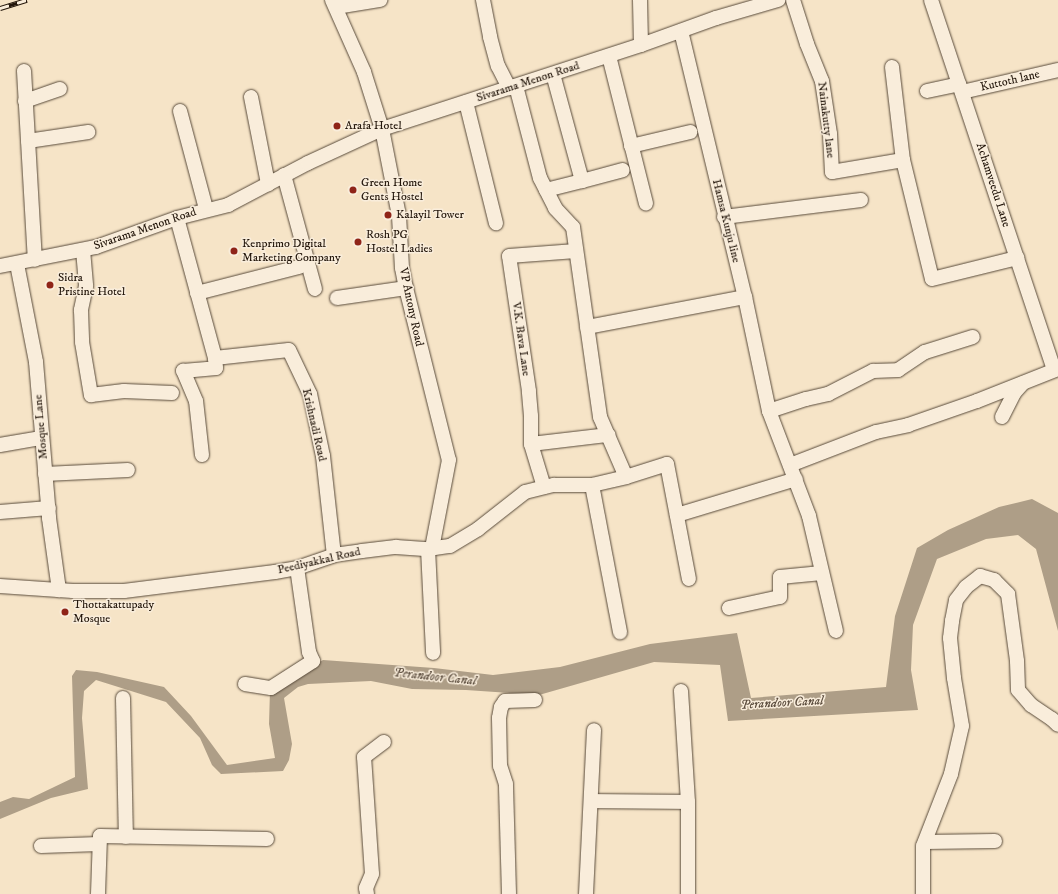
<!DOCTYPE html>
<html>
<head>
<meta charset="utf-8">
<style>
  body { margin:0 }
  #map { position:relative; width:1058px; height:894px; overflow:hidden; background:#f6e4c7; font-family:"IM FELL DW Pica",serif }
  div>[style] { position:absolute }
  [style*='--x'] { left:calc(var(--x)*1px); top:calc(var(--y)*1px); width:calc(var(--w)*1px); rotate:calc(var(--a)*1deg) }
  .water>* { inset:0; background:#ae9e87 }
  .roads { filter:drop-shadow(0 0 1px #584a3a) drop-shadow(0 0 1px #584a3a) }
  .minor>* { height:14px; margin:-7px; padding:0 7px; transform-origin:7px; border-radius:7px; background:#f9eddb }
  .rail>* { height:4.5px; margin-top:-2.25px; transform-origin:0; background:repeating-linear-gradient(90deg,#f9eddb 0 9px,#23160b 0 18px); box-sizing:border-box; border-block:1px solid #23160b }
  .dots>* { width:11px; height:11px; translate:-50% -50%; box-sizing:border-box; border:2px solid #f9eddb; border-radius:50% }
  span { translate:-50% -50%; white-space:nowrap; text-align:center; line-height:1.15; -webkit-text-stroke:3px #f9eddb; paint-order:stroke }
  .street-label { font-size:12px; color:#23160b }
  .poi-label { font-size:12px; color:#23160b }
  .left { translate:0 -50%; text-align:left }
  .water-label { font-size:13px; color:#5b4c3d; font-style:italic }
</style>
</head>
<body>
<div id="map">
  <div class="water">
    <div style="clip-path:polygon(1032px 499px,1058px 513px,1058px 631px,1036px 549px,1018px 535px,986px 539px,937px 559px,913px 625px,911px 670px,918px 710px,728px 721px,720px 665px,654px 662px,539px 695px,466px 690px,412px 689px,371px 681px,308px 684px,298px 687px,284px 698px,292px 744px,289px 760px,283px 771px,221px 774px,212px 765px,200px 738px,166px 702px,96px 680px,84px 691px,82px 718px,88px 789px,51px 798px,0 819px,0 802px,13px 797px,29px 799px,75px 777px,72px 676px,76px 670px,97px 672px,164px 687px,191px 716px,227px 765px,275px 758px,269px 724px,270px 690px,323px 660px,434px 668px,493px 675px,560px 667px,650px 644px,737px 633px,751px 698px,886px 687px,895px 616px,917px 548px,948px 530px,999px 507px)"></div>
  </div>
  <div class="roads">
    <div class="minor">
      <div style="--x:332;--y:0;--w:79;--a:66"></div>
      <div style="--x:364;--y:72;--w:60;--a:72.5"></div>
      <div style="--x:382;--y:129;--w:89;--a:78.9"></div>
      <div style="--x:399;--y:216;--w:52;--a:86.7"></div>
      <div style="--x:402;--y:268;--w:20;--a:79"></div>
      <div style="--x:406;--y:288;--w:177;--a:76"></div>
      <div style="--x:449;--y:460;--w:90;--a:100.9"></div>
      <div style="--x:483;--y:0;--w:38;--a:79"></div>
      <div style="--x:490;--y:37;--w:30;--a:75"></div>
      <div style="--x:498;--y:66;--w:25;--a:63"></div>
      <div style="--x:640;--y:0;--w:45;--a:88.7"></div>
      <div style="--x:793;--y:0;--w:46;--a:72.3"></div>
      <div style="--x:807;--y:44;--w:40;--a:68"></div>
      <div style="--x:822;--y:81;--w:54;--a:81.4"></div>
      <div style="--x:830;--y:134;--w:38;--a:87"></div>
      <div style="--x:832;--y:172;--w:72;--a:-9.6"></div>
      <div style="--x:931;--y:0;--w:390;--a:71.6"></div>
      <div style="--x:336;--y:7;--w:45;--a:-9"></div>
      <div style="--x:681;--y:31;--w:274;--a:76.5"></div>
      <div style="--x:745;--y:297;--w:116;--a:78.1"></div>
      <div style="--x:769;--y:411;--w:112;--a:69.1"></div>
      <div style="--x:809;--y:516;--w:118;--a:76.8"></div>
      <div style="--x:609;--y:56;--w:152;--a:75.9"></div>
      <div style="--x:892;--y:67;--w:94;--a:83.3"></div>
      <div style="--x:903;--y:160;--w:122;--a:76.3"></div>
      <div style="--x:932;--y:279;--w:88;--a:-13.9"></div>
      <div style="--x:24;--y:71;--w:189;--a:86.7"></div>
      <div style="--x:553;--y:74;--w:111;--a:74.8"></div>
      <div style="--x:582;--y:181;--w:42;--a:-15"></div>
      <div style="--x:516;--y:86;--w:95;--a:75.4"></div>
      <div style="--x:540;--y:178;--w:34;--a:63"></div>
      <div style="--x:555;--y:208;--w:26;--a:47"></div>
      <div style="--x:573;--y:227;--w:192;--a:81.9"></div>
      <div style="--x:600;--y:417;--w:65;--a:66.6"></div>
      <div style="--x:927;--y:91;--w:33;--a:-12"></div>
      <div style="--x:962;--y:92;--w:98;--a:-12.9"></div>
      <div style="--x:251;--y:97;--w:89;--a:78.9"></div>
      <div style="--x:25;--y:101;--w:37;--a:-19"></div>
      <div style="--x:466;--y:102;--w:125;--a:76.1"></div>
      <div style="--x:180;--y:111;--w:101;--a:75.1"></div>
      <div style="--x:28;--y:141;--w:61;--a:-8.5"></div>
      <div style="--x:631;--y:146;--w:61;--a:-13.3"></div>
      <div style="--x:284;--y:175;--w:118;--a:74.8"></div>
      <div style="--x:546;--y:190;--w:37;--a:-14"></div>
      <div style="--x:724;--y:217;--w:138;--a:-7.1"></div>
      <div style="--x:177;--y:218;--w:145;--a:74.8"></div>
      <div style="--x:215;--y:358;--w:74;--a:-6.2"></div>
      <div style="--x:289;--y:350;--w:49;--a:64.5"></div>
      <div style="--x:310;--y:394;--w:63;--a:78.2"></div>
      <div style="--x:323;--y:456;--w:100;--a:83.7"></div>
      <div style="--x:83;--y:250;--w:36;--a:85"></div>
      <div style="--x:86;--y:286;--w:25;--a:102"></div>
      <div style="--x:81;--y:310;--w:32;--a:88"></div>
      <div style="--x:82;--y:342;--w:54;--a:80.4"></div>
      <div style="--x:91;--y:395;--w:33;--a:-7"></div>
      <div style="--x:124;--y:391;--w:48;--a:2.4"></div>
      <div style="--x:17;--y:264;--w:100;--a:79"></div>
      <div style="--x:36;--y:362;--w:157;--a:85.2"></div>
      <div style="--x:49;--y:518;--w:73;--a:82.1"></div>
      <div style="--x:0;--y:266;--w:98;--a:-11.2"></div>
      <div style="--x:96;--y:247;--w:86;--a:-19.7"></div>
      <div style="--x:177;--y:218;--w:53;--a:-14.3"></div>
      <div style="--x:228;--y:205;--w:90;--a:-27.7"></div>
      <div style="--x:308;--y:163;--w:81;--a:-24.7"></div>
      <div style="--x:382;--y:129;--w:272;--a:-18"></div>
      <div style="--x:641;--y:45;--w:80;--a:-19.8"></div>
      <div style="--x:716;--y:18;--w:65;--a:-16.2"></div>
      <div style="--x:197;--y:293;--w:105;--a:-14.3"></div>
      <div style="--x:337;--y:298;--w:70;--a:-8.2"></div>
      <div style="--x:587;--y:327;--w:161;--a:-10.8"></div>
      <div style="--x:769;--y:411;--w:39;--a:-18"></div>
      <div style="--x:806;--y:399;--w:23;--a:-13"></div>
      <div style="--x:828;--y:394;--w:51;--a:-27.1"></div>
      <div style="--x:873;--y:371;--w:25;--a:-2"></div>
      <div style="--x:898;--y:370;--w:32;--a:-34"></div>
      <div style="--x:925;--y:352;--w:50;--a:-17.4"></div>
      <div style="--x:1002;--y:417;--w:27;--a:-63"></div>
      <div style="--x:1014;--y:393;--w:13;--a:-48"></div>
      <div style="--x:531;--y:444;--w:78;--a:-6.7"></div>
      <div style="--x:0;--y:445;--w:42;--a:-9.7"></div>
      <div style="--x:202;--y:455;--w:54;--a:-96.3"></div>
      <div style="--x:196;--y:401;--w:33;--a:-113"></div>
      <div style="--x:183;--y:371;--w:33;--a:-5"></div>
      <div style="--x:216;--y:368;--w:10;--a:-96"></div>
      <div style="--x:790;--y:465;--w:92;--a:-21"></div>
      <div style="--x:876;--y:432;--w:33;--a:-12"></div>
      <div style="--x:908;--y:425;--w:73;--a:-19.2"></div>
      <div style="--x:977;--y:401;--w:87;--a:-21.6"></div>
      <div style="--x:45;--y:474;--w:83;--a:-2.8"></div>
      <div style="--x:592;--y:485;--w:150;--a:79.2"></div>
      <div style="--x:544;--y:487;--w:45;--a:-106.8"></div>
      <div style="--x:531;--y:444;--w:28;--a:-90"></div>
      <div style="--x:531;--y:416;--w:25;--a:-95"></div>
      <div style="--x:529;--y:391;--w:136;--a:-98.4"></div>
      <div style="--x:509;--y:256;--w:67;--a:-4.3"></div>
      <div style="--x:0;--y:512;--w:49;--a:-4.7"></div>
      <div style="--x:677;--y:515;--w:124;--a:-16.8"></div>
      <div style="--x:428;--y:549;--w:104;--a:87.2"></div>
      <div style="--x:0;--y:586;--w:73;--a:3.9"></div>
      <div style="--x:73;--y:591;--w:51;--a:0"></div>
      <div style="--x:124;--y:591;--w:152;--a:-7.2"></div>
      <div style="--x:275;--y:572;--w:22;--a:-10"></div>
      <div style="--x:297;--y:568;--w:39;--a:-19"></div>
      <div style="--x:334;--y:555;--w:28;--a:-8"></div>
      <div style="--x:362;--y:551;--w:34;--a:-7"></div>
      <div style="--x:396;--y:547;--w:32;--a:4"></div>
      <div style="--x:428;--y:549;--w:22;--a:-8"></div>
      <div style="--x:450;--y:546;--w:33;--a:-31"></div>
      <div style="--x:478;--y:529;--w:60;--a:-38.2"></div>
      <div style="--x:525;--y:492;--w:30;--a:-14"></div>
      <div style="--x:554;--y:485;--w:38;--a:0"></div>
      <div style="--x:592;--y:485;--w:35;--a:-13"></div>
      <div style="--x:626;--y:477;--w:43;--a:-17.6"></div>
      <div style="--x:667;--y:464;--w:117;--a:79.2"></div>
      <div style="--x:729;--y:608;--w:52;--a:-12.2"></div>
      <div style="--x:780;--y:597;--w:20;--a:-90"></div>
      <div style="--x:780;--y:577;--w:42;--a:-5.4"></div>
      <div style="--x:245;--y:684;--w:26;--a:9"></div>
      <div style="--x:271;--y:688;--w:50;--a:-32.7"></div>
      <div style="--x:313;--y:661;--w:10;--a:-114"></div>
      <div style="--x:309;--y:652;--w:85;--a:-98.1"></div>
      <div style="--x:681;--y:691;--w:111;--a:86.4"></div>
      <div style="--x:688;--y:802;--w:92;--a:90"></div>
      <div style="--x:123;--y:698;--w:139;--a:88.8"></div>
      <div style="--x:592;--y:801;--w:96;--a:0.6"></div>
      <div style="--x:925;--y:842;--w:70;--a:-0.8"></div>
      <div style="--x:41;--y:846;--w:58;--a:-2"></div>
      <div style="--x:98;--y:894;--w:58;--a:-88"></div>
      <div style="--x:100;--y:836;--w:167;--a:1"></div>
      <div style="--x:367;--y:894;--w:6;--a:-99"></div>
      <div style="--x:366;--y:888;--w:15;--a:-67"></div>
      <div style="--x:372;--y:874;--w:117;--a:-93.9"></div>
      <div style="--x:364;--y:757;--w:25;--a:-37"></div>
      <div style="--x:509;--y:894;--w:110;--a:-91.6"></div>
      <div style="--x:506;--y:784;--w:19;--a:-108"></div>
      <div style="--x:500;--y:766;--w:48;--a:-91.2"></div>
      <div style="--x:499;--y:718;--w:11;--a:-80"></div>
      <div style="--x:501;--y:707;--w:7;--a:-56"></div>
      <div style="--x:505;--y:701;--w:30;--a:-2"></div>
      <div style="--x:586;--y:894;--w:164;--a:-87.2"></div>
      <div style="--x:923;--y:894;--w:48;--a:-90"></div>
      <div style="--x:923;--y:846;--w:77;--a:-68.7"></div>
      <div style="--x:951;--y:774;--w:49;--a:-77.1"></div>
      <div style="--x:962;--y:726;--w:49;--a:-99.5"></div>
      <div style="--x:954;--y:678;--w:40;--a:-95.7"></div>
      <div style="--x:950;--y:638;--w:17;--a:-83"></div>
      <div style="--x:952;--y:621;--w:21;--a:-79"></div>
      <div style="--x:956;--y:600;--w:16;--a:-52"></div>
      <div style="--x:966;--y:587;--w:18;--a:-38"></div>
      <div style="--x:980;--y:576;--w:15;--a:16"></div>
      <div style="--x:994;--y:580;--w:20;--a:45"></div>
      <div style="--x:1008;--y:594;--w:68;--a:82.3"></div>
      <div style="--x:1017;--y:661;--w:29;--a:88"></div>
      <div style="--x:1018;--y:690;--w:20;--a:49"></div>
      <div style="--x:1031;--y:705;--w:25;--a:34"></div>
      <div style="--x:1052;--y:719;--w:8;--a:45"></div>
    </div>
  </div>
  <div class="rail">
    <div style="--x:0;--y:8;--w:28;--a:-17"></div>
  </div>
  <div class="dots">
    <div style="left:337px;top:126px;background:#8f2418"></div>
    <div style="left:353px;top:190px;background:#8f2418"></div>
    <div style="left:388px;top:215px;background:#8f2418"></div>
    <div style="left:358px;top:242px;background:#8f2418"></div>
    <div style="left:234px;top:251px;background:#8f2418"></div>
    <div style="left:50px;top:285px;background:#8f2418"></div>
    <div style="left:65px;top:612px;background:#8f2418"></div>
  </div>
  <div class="street-label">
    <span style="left:1010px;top:81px;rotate:-13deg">Kuttoth lane</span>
    <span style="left:528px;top:82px;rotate:-18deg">Sivarama Menon Road</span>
    <span style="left:826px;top:120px;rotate:83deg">Nainakutty lane</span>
    <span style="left:993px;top:185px;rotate:72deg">Achamveedu Lane</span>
    <span style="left:726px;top:221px;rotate:76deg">Hamsa Kunju line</span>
    <span style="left:145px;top:229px;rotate:-19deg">Sivarama Menon Road</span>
    <span style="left:411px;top:307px;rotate:78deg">VP Antony Road</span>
    <span style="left:521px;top:339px;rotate:82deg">V.K. Bava Lane</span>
    <span style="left:314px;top:425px;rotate:77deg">Krishnadi Road</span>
    <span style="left:41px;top:427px;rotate:-95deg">Mosque Lane</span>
    <span style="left:319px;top:561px;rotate:-13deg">Peediyakkal Road</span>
  </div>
  <div class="poi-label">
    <span class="left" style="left:345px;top:126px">Arafa Hotel</span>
    <span class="left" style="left:361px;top:190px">Green Home<br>Gents Hostel</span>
    <span class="left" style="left:396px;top:215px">Kalayil Tower</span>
    <span class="left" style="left:366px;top:242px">Rosh PG<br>Hostel Ladies</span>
    <span class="left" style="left:242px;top:251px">Kenprimo Digital<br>Marketing Company</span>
    <span class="left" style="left:58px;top:285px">Sidra<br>Pristine Hotel</span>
    <span class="left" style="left:73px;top:612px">Thottakattupady<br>Mosque</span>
  </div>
  <div class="water-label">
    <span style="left:435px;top:677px;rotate:6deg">Perandoor Canal</span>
    <span style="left:782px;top:703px;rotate:-3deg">Perandoor Canal</span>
  </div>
</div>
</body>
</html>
